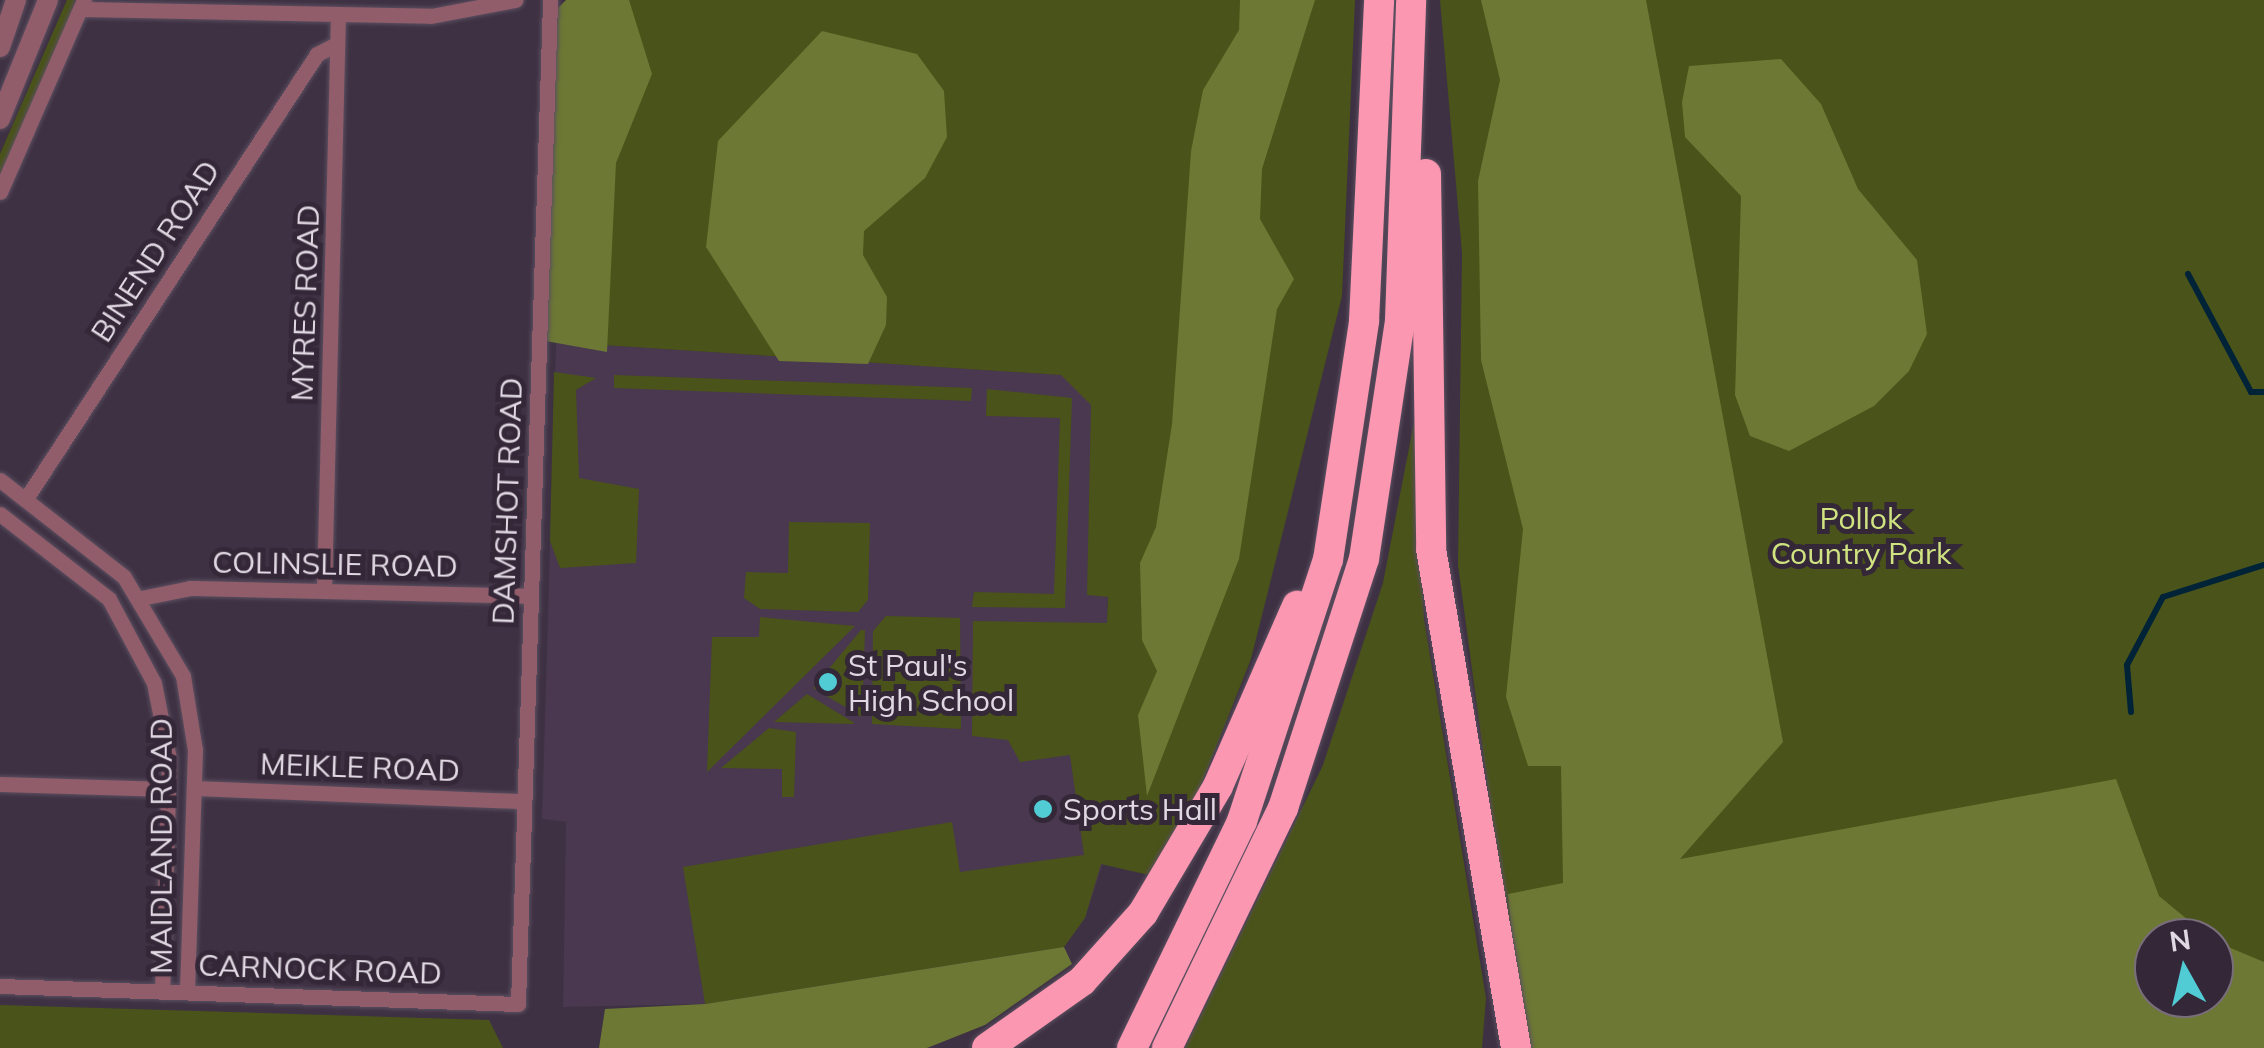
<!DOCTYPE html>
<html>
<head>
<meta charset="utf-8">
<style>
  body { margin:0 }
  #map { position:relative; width:2264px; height:1048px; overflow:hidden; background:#3e3143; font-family:Mulish,sans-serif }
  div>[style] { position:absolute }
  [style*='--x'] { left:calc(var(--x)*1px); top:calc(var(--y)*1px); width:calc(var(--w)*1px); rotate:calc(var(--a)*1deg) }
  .built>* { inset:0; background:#49384f }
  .green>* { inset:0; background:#4a5319 }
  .forest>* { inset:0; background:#6c7833 }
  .stream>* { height:6px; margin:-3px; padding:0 3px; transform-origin:3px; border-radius:3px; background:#002338 }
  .roads { filter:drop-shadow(0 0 2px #5b4f60) drop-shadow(0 0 2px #5b4f60) }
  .minor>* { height:15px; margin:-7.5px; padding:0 7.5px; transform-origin:7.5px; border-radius:7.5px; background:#915d6a }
  .tertiary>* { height:20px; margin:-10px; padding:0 10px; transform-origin:10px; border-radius:10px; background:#915d6a }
  .motorway>* { height:30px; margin:-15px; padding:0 15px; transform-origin:15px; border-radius:15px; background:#fc97b1 }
  .dots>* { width:28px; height:28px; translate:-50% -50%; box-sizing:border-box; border:5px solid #342738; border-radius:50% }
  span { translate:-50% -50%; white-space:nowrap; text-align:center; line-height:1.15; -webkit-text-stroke:10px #342738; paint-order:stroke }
  .street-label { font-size:30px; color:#e0d8e3 }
  .park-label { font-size:30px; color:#d0e381 }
  .poi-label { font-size:30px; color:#e0d8e3 }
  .left { translate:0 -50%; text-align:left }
  .north { position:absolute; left:2134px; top:918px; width:100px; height:100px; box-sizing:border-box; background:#342738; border:2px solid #796e7c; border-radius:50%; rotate:352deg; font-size:28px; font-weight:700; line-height:40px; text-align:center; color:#e0d8e3 }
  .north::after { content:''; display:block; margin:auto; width:35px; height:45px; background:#51ccd5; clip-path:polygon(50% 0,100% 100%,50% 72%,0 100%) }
</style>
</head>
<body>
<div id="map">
  <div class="built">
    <div style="clip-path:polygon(556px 342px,1109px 378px,1106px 853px,1085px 918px,1064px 947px,705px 1004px,563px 1007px,566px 822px,542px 819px)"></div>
  </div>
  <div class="green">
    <div style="clip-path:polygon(67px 0,75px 0,57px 56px,0 174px,0 154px)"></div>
    <div style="clip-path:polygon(570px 0,1355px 0,1342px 296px,1251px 659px,1188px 818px,1149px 875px,1101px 864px,1085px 918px,1064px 947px,705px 1004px,683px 867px,952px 822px,960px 872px,1084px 855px,1070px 755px,1020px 762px,1008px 740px,972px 736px,973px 621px,1107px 623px,1108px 597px,1087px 595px,1091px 405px,1061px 375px,556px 342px)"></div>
    <div style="clip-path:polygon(evenodd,1440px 0,2264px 0,2264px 1048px,1521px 1034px,1458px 565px,1462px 253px,1440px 0,2154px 938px,2214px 938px,2214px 998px,2154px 998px,2154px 938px)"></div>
    <div style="clip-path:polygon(554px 372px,596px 378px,576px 390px,579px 478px,639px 489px,636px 563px,560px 568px,550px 541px)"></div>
    <div style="clip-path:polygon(614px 375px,972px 388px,971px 401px,614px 388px)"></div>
    <div style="clip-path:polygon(987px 389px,1072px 398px,1065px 608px,972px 607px,974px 592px,1054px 594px,1060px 418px,986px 416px)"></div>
    <div style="clip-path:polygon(1414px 422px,1424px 619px,1486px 998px,1482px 1048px,1185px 1048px,1323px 765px,1383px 583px)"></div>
    <div style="clip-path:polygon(789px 522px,870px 523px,868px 600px,858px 612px,760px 609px,744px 598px,746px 572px,788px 573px)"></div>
    <div style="clip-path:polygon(886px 616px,960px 618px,961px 729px,872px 724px,873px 631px)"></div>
    <div style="clip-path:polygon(760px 617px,855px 626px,707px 772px,712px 637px,759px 637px)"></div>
    <div style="clip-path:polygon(861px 630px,865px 630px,862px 717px,813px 688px)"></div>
    <div style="clip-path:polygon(807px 694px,853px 722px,854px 724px,774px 722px)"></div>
    <div style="clip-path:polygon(769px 728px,796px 732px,794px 797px,782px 797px,782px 769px,721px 768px)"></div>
    <div style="clip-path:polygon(0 1005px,489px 1020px,503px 1048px,0 1048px)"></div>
  </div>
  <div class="forest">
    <div style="clip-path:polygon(566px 0,629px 0,652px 74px,616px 163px,607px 352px,540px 340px,558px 8px)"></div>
    <div style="clip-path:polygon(1240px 0,1315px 0,1262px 169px,1260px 219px,1294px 279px,1277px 309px,1239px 559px,1147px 796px,1138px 715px,1157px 671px,1142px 640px,1140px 563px,1156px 527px,1172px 424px,1191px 151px,1203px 90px,1239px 30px)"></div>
    <div style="clip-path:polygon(1481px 0,1646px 0,1783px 742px,1680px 859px,2116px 779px,2159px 896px,2210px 938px,2154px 938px,2154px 998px,2214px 998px,2214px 941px,2264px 962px,2264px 1048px,1523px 1048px,1508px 894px,1563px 883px,1561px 766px,1528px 766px,1506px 697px,1523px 529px,1481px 360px,1478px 181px,1500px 80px)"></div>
    <div style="clip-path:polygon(822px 31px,917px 54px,944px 91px,947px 137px,925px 178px,864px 231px,863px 255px,887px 297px,886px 325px,868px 364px,779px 361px,706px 247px,718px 141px)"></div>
    <div style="clip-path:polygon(1781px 59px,1821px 104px,1858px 189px,1917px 260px,1927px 334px,1909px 371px,1874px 406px,1789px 451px,1750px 436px,1735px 395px,1741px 196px,1685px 137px,1682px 102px,1689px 66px)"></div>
    <div style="clip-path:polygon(1064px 947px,1072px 964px,985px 1025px,927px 1048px,599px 1048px,605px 1009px,705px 1004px)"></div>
  </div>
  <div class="stream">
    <div style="--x:2188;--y:274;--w:134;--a:61.9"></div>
    <div style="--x:2251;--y:392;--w:13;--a:0"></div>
    <div style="--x:2131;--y:712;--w:47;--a:-94.9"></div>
    <div style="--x:2127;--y:665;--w:77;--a:-62.1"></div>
    <div style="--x:2163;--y:597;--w:106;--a:-17.6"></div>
  </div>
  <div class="roads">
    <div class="minor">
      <div style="--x:82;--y:9;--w:349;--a:1.1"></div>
      <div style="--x:431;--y:16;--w:86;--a:-10.8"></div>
      <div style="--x:0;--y:192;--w:210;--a:-66.4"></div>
      <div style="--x:0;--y:480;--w:157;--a:38"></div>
      <div style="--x:124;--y:577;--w:115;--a:59.2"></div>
      <div style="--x:183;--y:676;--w:75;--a:80.8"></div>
      <div style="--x:195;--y:750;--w:242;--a:91.9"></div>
      <div style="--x:27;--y:497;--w:529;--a:-56.79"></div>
      <div style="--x:317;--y:54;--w:22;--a:-27"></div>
      <div style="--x:0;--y:514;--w:138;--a:37.9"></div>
      <div style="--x:109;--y:599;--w:95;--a:61.8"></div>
      <div style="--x:154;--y:683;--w:77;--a:78.8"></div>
      <div style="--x:169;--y:759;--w:231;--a:91.7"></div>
      <div style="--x:324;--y:591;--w:575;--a:-88.61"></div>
      <div style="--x:141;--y:598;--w:50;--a:-11.5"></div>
      <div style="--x:190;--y:588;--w:341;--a:1.3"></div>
      <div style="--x:0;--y:784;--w:168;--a:1.7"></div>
      <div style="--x:195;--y:788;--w:329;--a:2.3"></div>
      <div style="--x:0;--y:986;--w:518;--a:1.99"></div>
      <div style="--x:518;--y:1004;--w:1005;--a:-88.17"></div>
    </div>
    <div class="tertiary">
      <div style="--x:0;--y:47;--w:50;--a:-71.2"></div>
      <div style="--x:0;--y:119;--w:128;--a:-68"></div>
    </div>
    <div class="motorway">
      <div style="--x:1426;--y:174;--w:375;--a:89.2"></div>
      <div style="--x:1431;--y:549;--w:506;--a:80.33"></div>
      <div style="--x:987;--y:1048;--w:116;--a:-35.2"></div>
      <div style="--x:1082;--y:981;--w:91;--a:-48.1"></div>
      <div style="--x:1143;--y:913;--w:147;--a:-59.4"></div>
      <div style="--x:1218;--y:786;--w:197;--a:-66.3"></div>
      <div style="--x:1132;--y:1048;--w:252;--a:-64.1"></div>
      <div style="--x:1242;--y:821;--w:275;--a:-71.8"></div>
      <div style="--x:1328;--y:560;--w:242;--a:-81.4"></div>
      <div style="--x:1364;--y:321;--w:321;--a:-87.3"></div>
      <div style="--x:1167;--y:1048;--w:267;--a:-64.2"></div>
      <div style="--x:1283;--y:808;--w:262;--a:-72"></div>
      <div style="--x:1364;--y:559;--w:241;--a:-81.4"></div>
      <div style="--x:1400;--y:321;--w:321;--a:-88"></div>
    </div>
  </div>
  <div class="dots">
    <div style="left:828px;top:682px;background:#51ccd5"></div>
    <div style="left:1043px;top:809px;background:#51ccd5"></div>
  </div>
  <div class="street-label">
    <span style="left:155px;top:251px;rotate:-57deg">BINEND ROAD</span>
    <span style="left:305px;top:303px;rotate:-88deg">MYRES ROAD</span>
    <span style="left:507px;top:501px;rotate:-88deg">DAMSHOT ROAD</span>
    <span style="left:335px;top:564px;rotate:1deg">COLINSLIE ROAD</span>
    <span style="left:360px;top:767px;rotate:2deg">MEIKLE ROAD</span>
    <span style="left:161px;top:846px;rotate:-90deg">MAIDLAND ROAD</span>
    <span style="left:320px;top:969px;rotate:2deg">CARNOCK ROAD</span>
  </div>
  <div class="park-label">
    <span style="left:1861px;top:535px">Pollok<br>Country Park</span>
  </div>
  <div class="poi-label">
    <span class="left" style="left:848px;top:682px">St Paul's<br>High School</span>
    <span class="left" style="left:1063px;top:809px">Sports Hall</span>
  </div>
  <div class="north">N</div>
</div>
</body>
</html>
